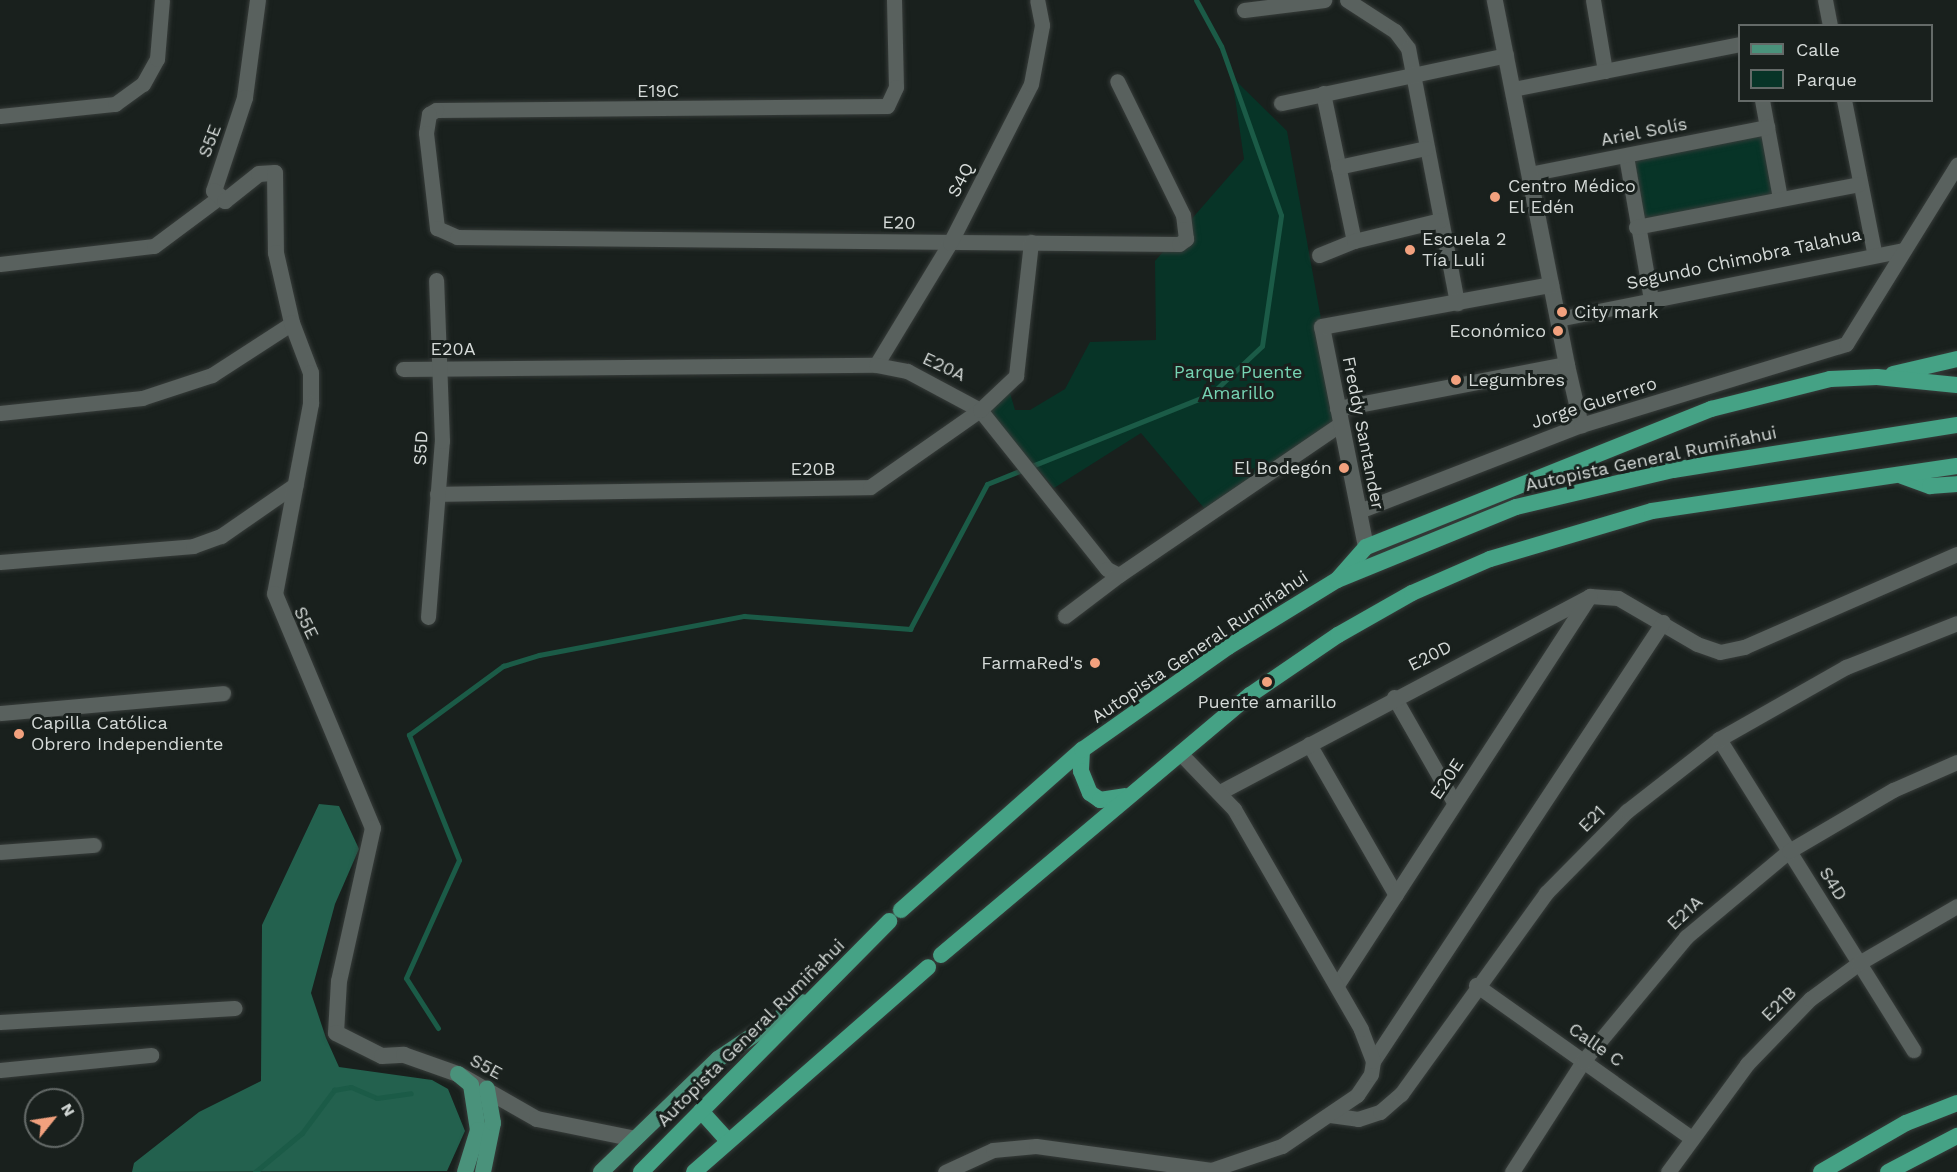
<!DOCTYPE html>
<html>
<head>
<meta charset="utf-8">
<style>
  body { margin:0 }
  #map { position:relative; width:1957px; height:1172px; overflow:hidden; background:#19201d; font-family:"Work Sans",sans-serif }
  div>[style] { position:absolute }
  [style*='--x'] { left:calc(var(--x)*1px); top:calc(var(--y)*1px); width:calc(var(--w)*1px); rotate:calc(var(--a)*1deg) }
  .green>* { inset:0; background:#073427 }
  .forest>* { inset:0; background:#23614e }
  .stream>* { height:5px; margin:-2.5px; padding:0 2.5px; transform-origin:2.5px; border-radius:2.5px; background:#1b5b47 }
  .roads { filter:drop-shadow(0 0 2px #373c3a) drop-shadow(0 0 2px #373c3a) }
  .minor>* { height:15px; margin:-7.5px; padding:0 7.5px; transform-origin:7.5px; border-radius:7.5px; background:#59615e }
  .tertiary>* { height:16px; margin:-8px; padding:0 8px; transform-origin:8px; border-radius:8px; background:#59615e }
  .primary>* { height:16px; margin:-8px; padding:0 8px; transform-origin:8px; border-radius:8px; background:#4a927b }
  .trunk>* { height:16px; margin:-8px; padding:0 8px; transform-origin:8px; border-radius:8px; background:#45a285 }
  .dots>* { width:16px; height:16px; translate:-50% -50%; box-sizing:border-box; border:3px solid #19201d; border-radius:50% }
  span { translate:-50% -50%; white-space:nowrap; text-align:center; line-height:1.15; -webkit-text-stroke:6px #19201d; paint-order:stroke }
  .street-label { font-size:18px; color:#d5dad8 }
  .poi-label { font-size:18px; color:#d5dad8 }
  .left { translate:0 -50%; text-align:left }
  .right { translate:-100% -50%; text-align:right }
  .park-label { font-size:18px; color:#76d4b3 }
  .legend { position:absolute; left:1738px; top:24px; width:195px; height:78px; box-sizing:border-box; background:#19201d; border:2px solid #646a68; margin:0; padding:8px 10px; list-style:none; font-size:18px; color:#d5dad8 }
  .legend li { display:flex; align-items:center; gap:12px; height:30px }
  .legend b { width:30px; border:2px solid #646a68 }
  .north { position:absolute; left:24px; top:1088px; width:60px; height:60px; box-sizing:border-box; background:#19201d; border:2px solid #646a68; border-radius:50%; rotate:60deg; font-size:16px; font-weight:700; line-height:24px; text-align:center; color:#d5dad8 }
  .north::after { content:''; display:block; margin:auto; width:21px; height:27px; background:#f2a17e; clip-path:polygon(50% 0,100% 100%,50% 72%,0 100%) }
</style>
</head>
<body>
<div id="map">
  <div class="green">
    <div style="clip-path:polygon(1232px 77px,1287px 131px,1340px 424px,1209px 514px,1141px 433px,1054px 488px,987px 411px,1010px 393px,1015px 410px,1030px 410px,1065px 389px,1090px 342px,1156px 340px,1155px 261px,1244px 159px)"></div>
    <div style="clip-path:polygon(1767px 135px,1776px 194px,1642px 226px,1631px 159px)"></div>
  </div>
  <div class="forest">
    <div style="clip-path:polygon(319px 804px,339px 806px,359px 849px,335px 904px,311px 993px,326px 1038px,339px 1067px,432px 1080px,448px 1089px,465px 1131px,447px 1171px,132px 1172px,134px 1163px,199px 1112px,261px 1081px,262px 925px)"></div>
  </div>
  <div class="stream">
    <div style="--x:438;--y:1028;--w:59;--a:-122.6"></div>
    <div style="--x:406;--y:978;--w:129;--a:-65.8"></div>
    <div style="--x:459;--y:860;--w:135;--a:-111.8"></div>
    <div style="--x:409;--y:735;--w:117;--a:-36.3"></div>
    <div style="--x:503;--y:666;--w:38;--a:-17"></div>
    <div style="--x:539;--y:655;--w:209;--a:-10.8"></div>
    <div style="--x:744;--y:616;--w:167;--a:4.5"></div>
    <div style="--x:910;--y:629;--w:164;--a:-62"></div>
    <div style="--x:987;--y:484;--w:241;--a:-21.9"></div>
    <div style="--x:1211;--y:394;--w:70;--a:-43.3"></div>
    <div style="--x:1262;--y:346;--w:132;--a:-81.7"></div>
    <div style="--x:1281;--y:215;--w:179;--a:-109.5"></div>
    <div style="--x:1221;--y:46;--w:52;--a:-118.5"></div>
    <div style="--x:255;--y:1172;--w:61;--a:-39.7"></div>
    <div style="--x:302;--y:1133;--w:54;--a:-53.3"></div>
    <div style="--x:334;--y:1090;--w:17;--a:-10"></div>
    <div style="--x:351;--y:1087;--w:28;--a:23"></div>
    <div style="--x:377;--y:1098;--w:34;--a:-8"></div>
  </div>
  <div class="roads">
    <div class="minor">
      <div style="--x:894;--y:0;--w:87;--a:88.7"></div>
      <div style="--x:896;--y:87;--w:21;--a:115"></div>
      <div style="--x:887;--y:106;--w:451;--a:179.5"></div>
      <div style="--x:436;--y:110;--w:8;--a:150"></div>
      <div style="--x:429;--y:114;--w:19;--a:99"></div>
      <div style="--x:426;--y:133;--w:96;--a:83.4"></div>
      <div style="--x:437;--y:228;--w:22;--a:24"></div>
      <div style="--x:457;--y:237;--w:722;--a:0.56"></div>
      <div style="--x:1179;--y:244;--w:9;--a:-36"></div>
      <div style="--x:1186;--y:239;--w:24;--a:-97"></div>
      <div style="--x:1183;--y:215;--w:149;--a:-116.2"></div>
      <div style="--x:1347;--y:0;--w:57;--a:32.9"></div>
      <div style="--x:1395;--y:31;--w:21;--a:53"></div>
      <div style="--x:1408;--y:48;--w:260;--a:79.1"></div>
      <div style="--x:1593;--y:0;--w:72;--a:80.4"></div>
      <div style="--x:1825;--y:0;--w:26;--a:79"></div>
      <div style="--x:1244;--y:10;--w:81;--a:-7.1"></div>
      <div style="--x:1513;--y:89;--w:231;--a:-11.2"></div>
      <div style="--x:1323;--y:93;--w:151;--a:78.2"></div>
      <div style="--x:1762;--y:100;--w:100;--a:79.6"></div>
      <div style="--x:1844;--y:100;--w:155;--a:78.8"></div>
      <div style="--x:1281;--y:103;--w:230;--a:-12"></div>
      <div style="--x:0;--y:116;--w:116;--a:-6"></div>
      <div style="--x:115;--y:104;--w:34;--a:-36"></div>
      <div style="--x:143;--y:84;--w:29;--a:-61"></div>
      <div style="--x:157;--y:59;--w:59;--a:-85.2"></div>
      <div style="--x:1626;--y:156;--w:145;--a:80.1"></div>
      <div style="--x:1338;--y:167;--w:90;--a:-12.2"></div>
      <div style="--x:1529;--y:174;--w:243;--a:-11.2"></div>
      <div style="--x:1636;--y:227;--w:227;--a:-10.9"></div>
      <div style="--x:1319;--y:255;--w:38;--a:-22"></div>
      <div style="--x:1354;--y:241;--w:89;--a:-13.6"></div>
      <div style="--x:0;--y:264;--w:155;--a:-6.7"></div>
      <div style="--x:154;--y:246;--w:79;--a:-36.7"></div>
      <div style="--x:1558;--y:319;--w:352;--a:-11.3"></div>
      <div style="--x:876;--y:365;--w:143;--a:-58.8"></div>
      <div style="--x:950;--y:243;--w:178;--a:-63"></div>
      <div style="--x:1031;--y:84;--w:60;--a:-79.4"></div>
      <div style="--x:1042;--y:25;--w:25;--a:-101"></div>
      <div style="--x:1567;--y:365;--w:62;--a:76.9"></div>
      <div style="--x:403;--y:369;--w:473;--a:-0.5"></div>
      <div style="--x:876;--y:365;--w:32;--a:11"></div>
      <div style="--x:907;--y:371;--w:83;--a:28.1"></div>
      <div style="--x:980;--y:410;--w:203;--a:51.4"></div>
      <div style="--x:1107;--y:569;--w:13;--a:27"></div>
      <div style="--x:1119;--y:575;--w:268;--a:-34.3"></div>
      <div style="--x:0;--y:413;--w:143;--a:-6"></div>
      <div style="--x:142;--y:398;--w:74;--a:-18.2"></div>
      <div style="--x:212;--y:375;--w:95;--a:-33"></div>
      <div style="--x:437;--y:494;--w:433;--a:-0.9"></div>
      <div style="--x:870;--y:487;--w:134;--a:-35"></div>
      <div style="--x:980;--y:410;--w:50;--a:-43.4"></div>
      <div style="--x:1016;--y:376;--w:135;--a:-83.6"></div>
      <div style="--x:1359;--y:511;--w:238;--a:-21.2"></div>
      <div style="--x:1581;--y:425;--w:277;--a:-17"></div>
      <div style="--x:1846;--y:344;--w:211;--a:-58.2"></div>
      <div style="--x:0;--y:562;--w:194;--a:-4.7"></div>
      <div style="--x:193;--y:546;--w:30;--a:-20"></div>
      <div style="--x:221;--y:536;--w:91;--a:-34.7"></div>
      <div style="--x:1065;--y:616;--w:68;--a:-37.2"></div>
      <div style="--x:428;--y:617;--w:177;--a:-85.5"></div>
      <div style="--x:442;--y:441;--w:161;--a:-92.1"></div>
      <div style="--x:1394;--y:697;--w:121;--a:60.3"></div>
      <div style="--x:0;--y:713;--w:224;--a:-5.1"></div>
      <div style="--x:1719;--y:739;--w:367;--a:58"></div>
      <div style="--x:1309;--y:744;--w:174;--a:60.1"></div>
      <div style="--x:1220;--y:792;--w:419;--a:-27.9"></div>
      <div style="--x:1590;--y:596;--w:28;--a:4"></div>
      <div style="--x:1618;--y:598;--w:91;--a:30.2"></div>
      <div style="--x:1697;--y:644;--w:24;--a:19"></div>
      <div style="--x:1720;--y:652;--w:25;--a:-12"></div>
      <div style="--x:1744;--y:647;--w:232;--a:-23.6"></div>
      <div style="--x:0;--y:852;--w:94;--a:-4.3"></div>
      <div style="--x:1337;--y:985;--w:464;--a:-57"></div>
      <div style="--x:1476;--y:985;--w:264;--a:35.4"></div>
      <div style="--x:0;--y:1022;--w:235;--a:-3.4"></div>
      <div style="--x:1373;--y:1061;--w:526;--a:-56.55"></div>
      <div style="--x:0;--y:1070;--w:152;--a:-5.7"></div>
      <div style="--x:1330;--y:1115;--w:28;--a:8"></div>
      <div style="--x:1358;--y:1119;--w:23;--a:-18"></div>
      <div style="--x:1380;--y:1112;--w:28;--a:-41"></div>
      <div style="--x:1401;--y:1094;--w:248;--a:-54.2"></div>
      <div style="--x:1546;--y:893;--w:115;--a:-45.4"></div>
      <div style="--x:1627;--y:811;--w:117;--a:-38"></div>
      <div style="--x:1719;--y:739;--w:146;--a:-29.6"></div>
      <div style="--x:1846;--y:667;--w:119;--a:-21.6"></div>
      <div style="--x:945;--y:1172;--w:53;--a:-24.6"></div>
      <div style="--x:993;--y:1150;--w:43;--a:-5.3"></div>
      <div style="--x:1036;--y:1146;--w:177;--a:7.8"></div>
      <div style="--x:1211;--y:1170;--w:75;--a:-18.7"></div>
      <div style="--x:1282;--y:1146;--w:91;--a:-34.2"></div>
      <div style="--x:1357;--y:1095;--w:25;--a:-56"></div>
      <div style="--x:1371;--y:1074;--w:13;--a:-81"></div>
      <div style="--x:1373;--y:1061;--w:34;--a:-111"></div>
      <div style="--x:1361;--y:1029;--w:254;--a:-120"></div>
      <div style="--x:1234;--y:809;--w:78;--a:-134"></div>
      <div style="--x:1512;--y:1172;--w:133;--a:-57.3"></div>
      <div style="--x:1584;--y:1060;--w:160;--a:-50.3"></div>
      <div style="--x:1686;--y:937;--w:134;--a:-39.9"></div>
      <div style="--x:1789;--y:851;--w:121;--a:-30.4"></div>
      <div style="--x:1893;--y:790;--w:70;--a:-23.6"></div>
      <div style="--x:1668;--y:1172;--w:134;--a:-53.8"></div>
      <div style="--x:1747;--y:1064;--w:91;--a:-45.9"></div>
      <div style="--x:1810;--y:999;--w:61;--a:-36.3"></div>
      <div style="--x:1859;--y:963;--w:113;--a:-30.2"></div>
    </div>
    <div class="tertiary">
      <div style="--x:258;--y:0;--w:99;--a:97.6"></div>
      <div style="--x:245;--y:98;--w:98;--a:108.4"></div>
      <div style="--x:214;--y:191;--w:15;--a:42"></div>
      <div style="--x:225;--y:201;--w:43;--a:-38.5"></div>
      <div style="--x:259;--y:174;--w:16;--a:-4"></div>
      <div style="--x:275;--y:173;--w:80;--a:89.3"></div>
      <div style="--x:276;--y:253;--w:72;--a:77.1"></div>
      <div style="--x:292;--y:323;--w:53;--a:69.2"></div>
      <div style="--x:311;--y:373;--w:31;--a:90"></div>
      <div style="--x:311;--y:404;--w:193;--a:100.7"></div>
      <div style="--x:275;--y:594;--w:254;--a:67.3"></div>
      <div style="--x:373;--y:828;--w:157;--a:102.5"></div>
      <div style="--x:339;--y:981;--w:52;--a:93.3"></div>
      <div style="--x:336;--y:1033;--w:51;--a:26.6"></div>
      <div style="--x:382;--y:1056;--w:22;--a:-3"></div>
      <div style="--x:404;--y:1055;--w:57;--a:19.4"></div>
      <div style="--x:458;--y:1074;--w:91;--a:29.7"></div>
      <div style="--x:537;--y:1119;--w:100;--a:11.5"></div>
      <div style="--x:1338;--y:409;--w:233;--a:-10.9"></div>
      <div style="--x:1567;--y:365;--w:372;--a:-101.2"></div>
      <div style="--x:1366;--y:547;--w:224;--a:-101.3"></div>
      <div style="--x:1322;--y:327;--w:233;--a:-10.4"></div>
    </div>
    <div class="primary">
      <div style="--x:458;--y:1074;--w:17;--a:40"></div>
      <div style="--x:471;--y:1085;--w:46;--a:81.2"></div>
      <div style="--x:478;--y:1130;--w:44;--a:107.2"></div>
      <div style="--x:483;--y:1172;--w:50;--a:-78.5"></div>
      <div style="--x:493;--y:1123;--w:35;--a:-100"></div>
      <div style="--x:601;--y:1172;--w:163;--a:-44"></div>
      <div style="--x:718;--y:1059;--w:102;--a:-33.8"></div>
    </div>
    <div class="trunk">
      <div style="--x:1893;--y:374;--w:66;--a:-13.2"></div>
      <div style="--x:1902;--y:476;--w:30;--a:20"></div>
      <div style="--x:1930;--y:486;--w:27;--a:-4"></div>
      <div style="--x:1337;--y:580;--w:44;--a:-48.7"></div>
      <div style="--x:1366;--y:547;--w:372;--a:-21.8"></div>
      <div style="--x:1711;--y:409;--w:123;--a:-14.1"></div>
      <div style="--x:1830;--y:379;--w:47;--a:-2.4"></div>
      <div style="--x:1877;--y:377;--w:80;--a:5.7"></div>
      <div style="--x:1082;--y:750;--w:21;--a:93"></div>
      <div style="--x:1081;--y:771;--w:24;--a:68"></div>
      <div style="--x:1090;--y:793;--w:12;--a:35"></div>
      <div style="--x:1100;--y:800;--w:25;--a:-9"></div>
      <div style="--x:901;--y:910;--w:242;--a:-41.5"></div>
      <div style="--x:1082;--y:750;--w:179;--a:-35.2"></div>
      <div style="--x:1228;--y:647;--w:128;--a:-31.6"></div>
      <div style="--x:1337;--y:580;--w:193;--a:-22.2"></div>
      <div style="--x:1516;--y:507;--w:161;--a:-13.3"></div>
      <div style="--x:1673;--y:470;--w:288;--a:-9"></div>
      <div style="--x:941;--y:955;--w:404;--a:-40.1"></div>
      <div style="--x:1250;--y:695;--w:107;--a:-34.3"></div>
      <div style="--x:1338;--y:635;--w:85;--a:-29.6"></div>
      <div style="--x:1412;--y:593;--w:85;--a:-23.6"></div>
      <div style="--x:1490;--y:559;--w:169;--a:-16.5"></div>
      <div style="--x:1652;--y:511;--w:308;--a:-8.4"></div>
      <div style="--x:701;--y:1111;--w:40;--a:48"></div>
      <div style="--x:641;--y:1172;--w:353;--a:-45.3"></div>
      <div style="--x:694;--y:1172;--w:311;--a:-41.2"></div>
      <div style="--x:1821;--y:1172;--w:98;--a:-30"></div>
      <div style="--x:1906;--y:1123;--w:55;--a:-21.4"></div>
      <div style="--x:1888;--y:1172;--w:78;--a:-27.6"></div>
    </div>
  </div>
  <div class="dots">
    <div style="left:1495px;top:197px;background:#f2a17e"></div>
    <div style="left:1410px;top:250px;background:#f2a17e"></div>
    <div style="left:1562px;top:312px;background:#f2a17e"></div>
    <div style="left:1558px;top:331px;background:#f2a17e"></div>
    <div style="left:1456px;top:380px;background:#f2a17e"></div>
    <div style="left:1344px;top:468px;background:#f2a17e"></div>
    <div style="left:1095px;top:663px;background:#f2a17e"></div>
    <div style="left:1267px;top:682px;background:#f2a17e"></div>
    <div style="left:19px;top:734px;background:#f2a17e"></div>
  </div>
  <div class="street-label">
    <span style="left:658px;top:91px">E19C</span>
    <span style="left:1644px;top:132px;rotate:-11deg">Ariel Solís</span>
    <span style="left:210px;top:141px;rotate:-69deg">S5E</span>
    <span style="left:961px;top:180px;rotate:-63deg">S4Q</span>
    <span style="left:899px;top:223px;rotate:1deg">E20</span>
    <span style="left:1744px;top:259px;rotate:-12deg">Segundo Chimobra Talahua</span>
    <span style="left:453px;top:349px">E20A</span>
    <span style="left:944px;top:367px;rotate:25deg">E20A</span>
    <span style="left:1594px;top:403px;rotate:-18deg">Jorge Guerrero</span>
    <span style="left:1363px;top:433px;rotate:79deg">Freddy Santander</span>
    <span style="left:421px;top:448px;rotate:-87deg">S5D</span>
    <span style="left:1651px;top:459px;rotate:-12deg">Autopista General Rumiñahui</span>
    <span style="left:813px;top:469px">E20B</span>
    <span style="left:306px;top:623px;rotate:64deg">S5E</span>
    <span style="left:1200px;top:647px;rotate:-34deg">Autopista General Rumiñahui</span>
    <span style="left:1430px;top:656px;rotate:-27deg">E20D</span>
    <span style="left:1447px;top:779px;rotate:-56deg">E20E</span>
    <span style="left:1592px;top:819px;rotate:-45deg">E21</span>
    <span style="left:1833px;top:884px;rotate:58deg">S4D</span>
    <span style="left:1685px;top:913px;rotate:-43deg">E21A</span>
    <span style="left:1779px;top:1004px;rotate:-45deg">E21B</span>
    <span style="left:751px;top:1033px;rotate:-45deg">Autopista General Rumiñahui</span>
    <span style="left:1596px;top:1045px;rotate:35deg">Calle C</span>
    <span style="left:486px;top:1067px;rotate:28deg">S5E</span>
  </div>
  <div class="poi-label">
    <span class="left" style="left:1508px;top:197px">Centro Médico<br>El Edén</span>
    <span class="left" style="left:1422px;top:250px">Escuela 2<br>Tía Luli</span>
    <span class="left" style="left:1574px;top:312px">City mark</span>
    <span class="right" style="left:1546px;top:331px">Económico</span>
    <span class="left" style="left:1468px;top:380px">Legumbres</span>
    <span class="right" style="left:1332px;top:468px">El Bodegón</span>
    <span class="right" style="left:1083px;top:663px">FarmaRed's</span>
    <span style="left:1267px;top:702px">Puente amarillo</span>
    <span class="left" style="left:31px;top:734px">Capilla Católica<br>Obrero Independiente</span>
  </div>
  <div class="park-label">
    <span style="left:1238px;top:383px">Parque Puente<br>Amarillo</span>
  </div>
  <ul class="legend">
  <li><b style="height:8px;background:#4a927b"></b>Calle</li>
  <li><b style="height:16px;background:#073427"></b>Parque</li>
  </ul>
  <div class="north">N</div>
</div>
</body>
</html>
